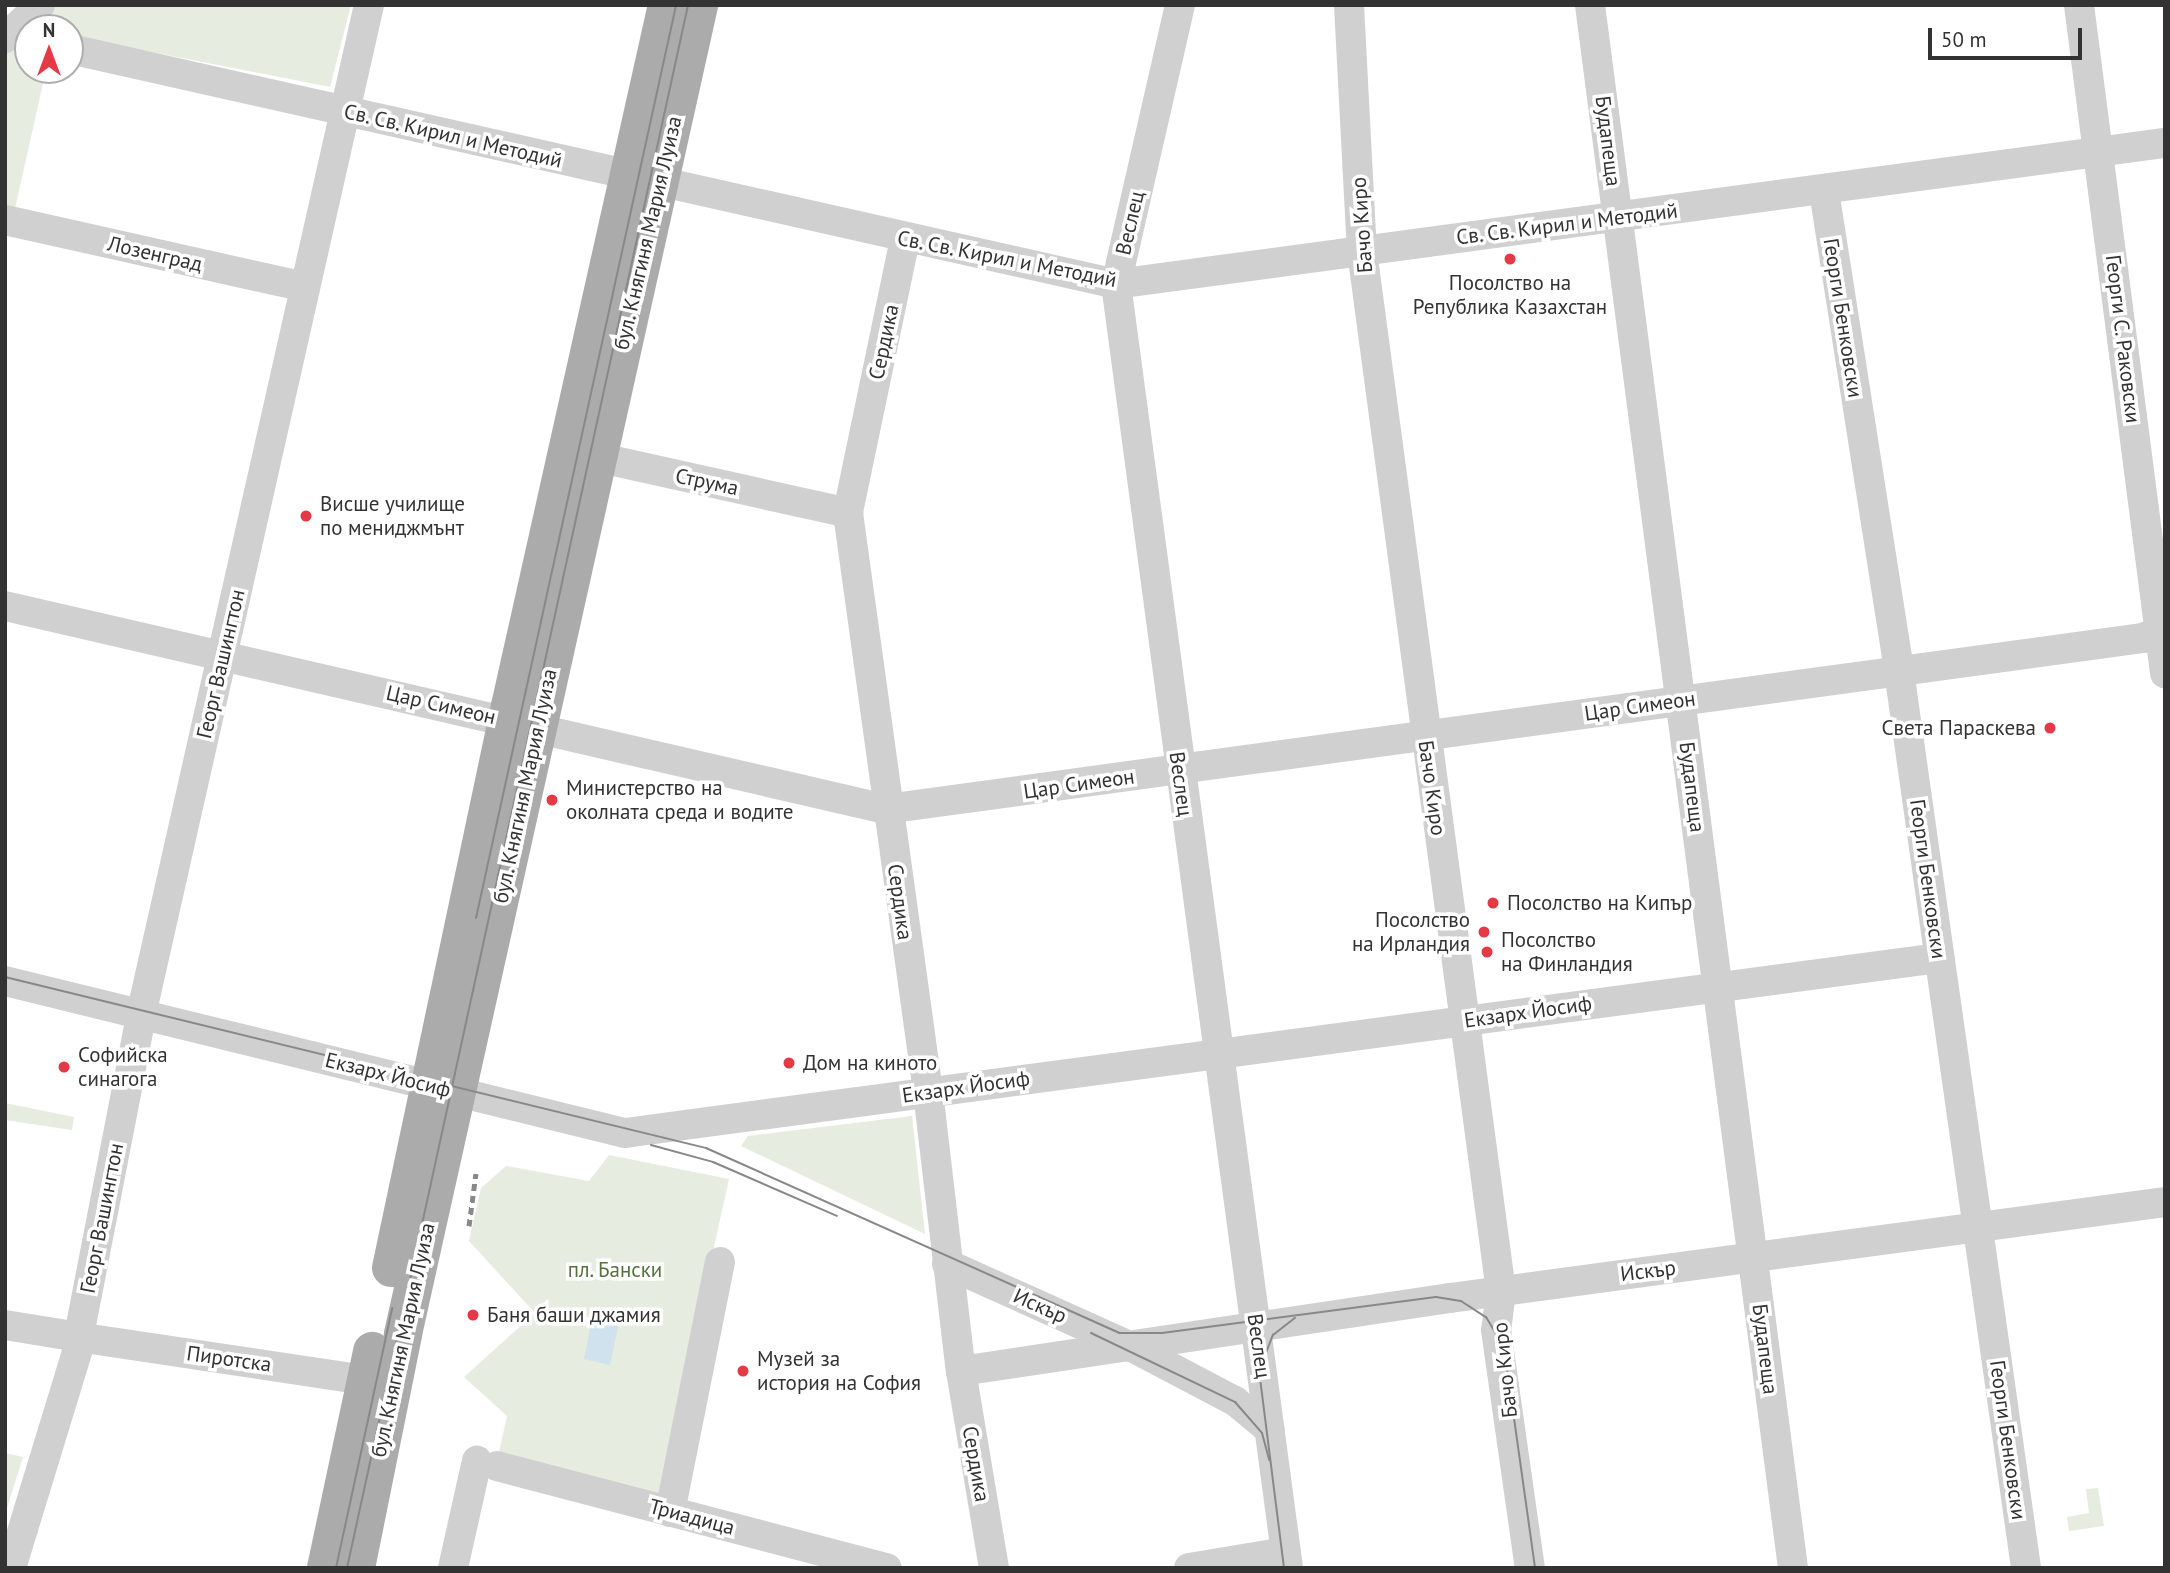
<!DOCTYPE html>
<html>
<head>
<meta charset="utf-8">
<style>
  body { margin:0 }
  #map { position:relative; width:2170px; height:1573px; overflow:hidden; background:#fff; font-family:"PT Sans",sans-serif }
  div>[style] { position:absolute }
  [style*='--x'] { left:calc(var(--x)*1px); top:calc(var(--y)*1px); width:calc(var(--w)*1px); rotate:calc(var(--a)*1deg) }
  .green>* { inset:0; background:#e6ecdf }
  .water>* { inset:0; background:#cfe2ee }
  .minor>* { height:30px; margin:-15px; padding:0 15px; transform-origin:15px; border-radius:15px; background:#d0d0d0 }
  .major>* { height:38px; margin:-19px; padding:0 19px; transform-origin:19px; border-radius:19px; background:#ababab }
  .tram>* { height:2px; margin:-1px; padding:0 1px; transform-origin:1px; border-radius:1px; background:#888 }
  .rail>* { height:5px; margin-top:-2.5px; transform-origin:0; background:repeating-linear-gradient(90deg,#888 0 7px,transparent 0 12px) }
  .dots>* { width:19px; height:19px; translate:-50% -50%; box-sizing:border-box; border:4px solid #fff; border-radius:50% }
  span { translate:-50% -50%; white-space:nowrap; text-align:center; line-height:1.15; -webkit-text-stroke:7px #fff; paint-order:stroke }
  .street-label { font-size:21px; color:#333 }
  .poi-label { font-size:21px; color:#333 }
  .left { translate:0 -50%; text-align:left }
  .right { translate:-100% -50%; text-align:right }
  .park-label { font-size:21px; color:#56703f }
  .frame { position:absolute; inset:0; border:7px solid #333; pointer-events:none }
  .north { position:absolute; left:14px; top:14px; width:70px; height:70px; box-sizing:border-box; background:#fff; border:2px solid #adadad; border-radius:50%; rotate:0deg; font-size:19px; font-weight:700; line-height:28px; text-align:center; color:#333 }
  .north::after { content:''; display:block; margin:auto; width:24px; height:32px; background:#e63946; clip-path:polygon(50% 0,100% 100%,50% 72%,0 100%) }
  .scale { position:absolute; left:1928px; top:28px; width:154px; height:32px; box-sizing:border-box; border:4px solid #333; border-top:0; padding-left:9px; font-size:21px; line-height:24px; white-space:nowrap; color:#333; -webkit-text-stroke:5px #fff; paint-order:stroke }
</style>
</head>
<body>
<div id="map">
  <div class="green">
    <div style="clip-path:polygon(55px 5px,351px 5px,330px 87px,70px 36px,70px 28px,30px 28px)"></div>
    <div style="clip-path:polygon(11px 43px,28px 46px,28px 70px,46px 70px,14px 213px,5px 211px,5px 49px)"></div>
    <div style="clip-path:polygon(5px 1103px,74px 1117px,72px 1130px,5px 1120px)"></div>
    <div style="clip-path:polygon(912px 1116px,925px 1234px,741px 1146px,748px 1136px)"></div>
    <div style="clip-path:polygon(609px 1155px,729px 1179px,659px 1497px,498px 1457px,507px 1416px,464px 1377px,535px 1313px,469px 1241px,481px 1188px,506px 1166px,589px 1181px)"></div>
    <div style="clip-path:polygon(5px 1453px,23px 1457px,5px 1515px)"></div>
    <div style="clip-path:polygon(2098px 1488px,2104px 1526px,2069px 1531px,2067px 1517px,2089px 1513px,2086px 1489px)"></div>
  </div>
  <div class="water">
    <div style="clip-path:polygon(594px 1308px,621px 1313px,610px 1365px,584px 1359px)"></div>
  </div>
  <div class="minor">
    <div style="--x:1180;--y:5;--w:286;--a:102.9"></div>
    <div style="--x:1116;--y:284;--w:1295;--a:82.37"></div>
    <div style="--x:1349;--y:5;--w:246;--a:87"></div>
    <div style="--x:1362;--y:251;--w:1049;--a:82.39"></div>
    <div style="--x:1501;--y:1291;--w:39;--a:97"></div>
    <div style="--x:1496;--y:1330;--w:240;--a:81.9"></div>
    <div style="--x:1590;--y:5;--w:1576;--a:82.6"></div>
    <div style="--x:2079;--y:5;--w:674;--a:82.66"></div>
    <div style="--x:5;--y:38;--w:48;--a:-43.3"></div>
    <div style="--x:70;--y:49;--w:1072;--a:12.66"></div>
    <div style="--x:1116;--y:284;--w:1058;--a:-7.66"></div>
    <div style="--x:1824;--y:191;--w:486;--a:81.1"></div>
    <div style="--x:1899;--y:671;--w:906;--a:81.94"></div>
    <div style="--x:5;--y:220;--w:307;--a:12.6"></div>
    <div style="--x:905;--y:239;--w:280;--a:101.8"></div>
    <div style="--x:848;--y:513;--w:585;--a:82.13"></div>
    <div style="--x:928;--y:1092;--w:281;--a:83.3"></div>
    <div style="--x:961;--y:1371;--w:200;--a:80.5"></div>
    <div style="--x:578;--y:453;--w:277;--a:12.5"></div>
    <div style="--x:5;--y:606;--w:904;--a:12.98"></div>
    <div style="--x:886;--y:809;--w:1269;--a:-7.75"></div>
    <div style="--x:2143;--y:638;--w:24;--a:-24"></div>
    <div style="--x:5;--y:981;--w:638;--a:13.78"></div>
    <div style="--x:625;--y:1133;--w:1326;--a:-7.59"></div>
    <div style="--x:947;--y:1264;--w:203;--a:24.2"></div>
    <div style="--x:1132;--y:1347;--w:116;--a:27.7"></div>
    <div style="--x:1235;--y:1401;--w:45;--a:39.6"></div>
    <div style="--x:5;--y:1325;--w:63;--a:9.2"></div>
    <div style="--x:81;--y:1325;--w:316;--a:-79"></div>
    <div style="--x:141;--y:1015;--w:1035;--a:-77.28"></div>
    <div style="--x:91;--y:1339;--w:278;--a:8.5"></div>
    <div style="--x:961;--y:1371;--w:494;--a:-8.5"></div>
    <div style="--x:1450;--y:1298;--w:721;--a:-7.65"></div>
    <div style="--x:497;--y:1466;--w:403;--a:14.7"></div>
    <div style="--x:670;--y:1512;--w:255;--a:-78.7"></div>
    <div style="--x:11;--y:1568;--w:229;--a:-73"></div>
    <div style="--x:453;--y:1568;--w:110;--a:-77.4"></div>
    <div style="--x:1189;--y:1568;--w:98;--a:-9.4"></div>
  </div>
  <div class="major">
    <div style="--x:391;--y:1268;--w:574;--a:-78.04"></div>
    <div style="--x:510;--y:706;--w:718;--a:-77.38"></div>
    <div style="--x:326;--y:1568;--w:222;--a:-78"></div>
    <div style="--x:356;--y:1568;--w:239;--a:-78.6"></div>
    <div style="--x:403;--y:1334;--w:1362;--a:-77.44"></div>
  </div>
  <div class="tram">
    <div style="--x:476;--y:918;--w:935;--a:-77.64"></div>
    <div style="--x:5;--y:977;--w:722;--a:13.71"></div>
    <div style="--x:706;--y:1148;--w:453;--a:24.1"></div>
    <div style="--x:1119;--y:1333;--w:43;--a:0"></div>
    <div style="--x:1162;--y:1333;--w:276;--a:-7.5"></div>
    <div style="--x:1436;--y:1297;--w:25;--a:9"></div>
    <div style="--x:1461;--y:1301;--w:30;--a:33"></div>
    <div style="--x:1486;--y:1317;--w:35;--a:59"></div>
    <div style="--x:1504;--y:1347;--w:223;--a:82"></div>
    <div style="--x:651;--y:1145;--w:64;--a:15.3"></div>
    <div style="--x:713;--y:1162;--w:135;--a:23.5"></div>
    <div style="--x:1091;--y:1333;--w:160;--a:25.6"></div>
    <div style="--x:1235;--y:1402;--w:41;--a:48.9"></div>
    <div style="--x:1262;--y:1433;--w:28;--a:75"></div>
    <div style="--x:336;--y:1568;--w:266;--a:-77.8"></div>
    <div style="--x:347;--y:1568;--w:1600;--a:-77.69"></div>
    <div style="--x:1284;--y:1568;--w:199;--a:-97.2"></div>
    <div style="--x:1259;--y:1371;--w:39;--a:-69"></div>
    <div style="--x:1273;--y:1335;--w:28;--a:-38"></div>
  </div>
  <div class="rail">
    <div style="--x:469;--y:1226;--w:53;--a:-82.5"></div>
  </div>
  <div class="dots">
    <div style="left:1510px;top:259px;background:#e63946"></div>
    <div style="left:306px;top:516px;background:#e63946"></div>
    <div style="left:2050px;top:728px;background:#e63946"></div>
    <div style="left:552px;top:800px;background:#e63946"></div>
    <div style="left:1493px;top:903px;background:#e63946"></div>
    <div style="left:1484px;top:932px;background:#e63946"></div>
    <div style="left:1487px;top:952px;background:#e63946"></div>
    <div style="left:789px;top:1063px;background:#e63946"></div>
    <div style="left:64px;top:1067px;background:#e63946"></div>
    <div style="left:473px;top:1315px;background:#e63946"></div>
    <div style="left:743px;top:1371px;background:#e63946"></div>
  </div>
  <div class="street-label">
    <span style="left:453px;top:136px;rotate:13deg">Св. Св. Кирил и Методий</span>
    <span style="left:1608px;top:141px;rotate:83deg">Будапеща</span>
    <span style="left:1130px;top:223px;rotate:-77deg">Веслец</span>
    <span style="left:1567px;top:224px;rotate:-7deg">Св. Св. Кирил и Методий</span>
    <span style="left:1362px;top:225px;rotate:-94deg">Бачо Киро</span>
    <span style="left:648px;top:233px;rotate:-77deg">бул. Княгиня Мария Луиза</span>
    <span style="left:155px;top:254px;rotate:13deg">Лозенград</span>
    <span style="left:1007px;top:259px;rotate:11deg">Св. Св. Кирил и Методий</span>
    <span style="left:1843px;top:318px;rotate:81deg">Георги Бенковски</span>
    <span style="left:2123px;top:339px;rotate:83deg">Георги С. Раковски</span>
    <span style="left:884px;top:342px;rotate:-78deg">Сердика</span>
    <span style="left:707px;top:482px;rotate:12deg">Струма</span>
    <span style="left:221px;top:664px;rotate:-77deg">Георг Вашингтон</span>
    <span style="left:441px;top:705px;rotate:13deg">Цар Симеон</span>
    <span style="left:1640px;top:706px;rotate:-8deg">Цар Симеон</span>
    <span style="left:1079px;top:784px;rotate:-8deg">Цар Симеон</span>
    <span style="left:1181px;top:784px;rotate:82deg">Веслец</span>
    <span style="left:525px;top:786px;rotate:-78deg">бул. Княгиня Мария Луиза</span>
    <span style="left:1692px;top:787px;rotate:83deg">Будапеща</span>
    <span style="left:1432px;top:788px;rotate:82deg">Бачо Киро</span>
    <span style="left:1928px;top:879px;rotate:82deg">Георги Бенковски</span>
    <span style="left:900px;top:902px;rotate:82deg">Сердика</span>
    <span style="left:1528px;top:1012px;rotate:-8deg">Екзарх Йосиф</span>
    <span style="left:388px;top:1075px;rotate:14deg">Екзарх Йосиф</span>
    <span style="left:966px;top:1087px;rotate:-8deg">Екзарх Йосиф</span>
    <span style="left:102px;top:1218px;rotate:-79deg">Георг Вашингтон</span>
    <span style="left:1648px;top:1271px;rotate:-7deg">Искър</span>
    <span style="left:1040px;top:1306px;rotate:24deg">Искър</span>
    <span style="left:403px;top:1340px;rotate:-78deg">бул. Княгиня Мария Луиза</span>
    <span style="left:1259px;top:1346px;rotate:82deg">Веслец</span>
    <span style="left:1765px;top:1349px;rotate:83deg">Будапеща</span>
    <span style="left:229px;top:1359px;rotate:8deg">Пиротска</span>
    <span style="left:1505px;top:1370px;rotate:-96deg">Бачо Киро</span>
    <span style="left:2008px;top:1440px;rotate:82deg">Георги Бенковски</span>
    <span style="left:976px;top:1464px;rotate:80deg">Сердика</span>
    <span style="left:692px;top:1517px;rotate:15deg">Триадица</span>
  </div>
  <div class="poi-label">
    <span style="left:1510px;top:295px">Посолство на<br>Република Казахстан</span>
    <span class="left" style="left:320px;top:516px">Висше училище<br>по мениджмънт</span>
    <span class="right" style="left:2036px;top:728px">Света Параскева</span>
    <span class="left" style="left:566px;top:800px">Министерство на<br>околната среда и водите</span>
    <span class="left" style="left:1507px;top:903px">Посолство на Кипър</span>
    <span class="right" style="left:1470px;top:932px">Посолство<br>на Ирландия</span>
    <span class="left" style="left:1501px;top:952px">Посолство<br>на Финландия</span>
    <span class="left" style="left:78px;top:1067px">Софийска<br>синагога</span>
    <span class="left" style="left:803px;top:1063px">Дом на киното</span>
    <span class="left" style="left:487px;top:1315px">Баня баши джамия</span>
    <span class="left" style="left:757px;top:1371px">Музей за<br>история на София</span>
  </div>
  <div class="park-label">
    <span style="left:615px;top:1270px">пл. Бански</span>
  </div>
  <div class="frame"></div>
  <div class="north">N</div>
  <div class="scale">50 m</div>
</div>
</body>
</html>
